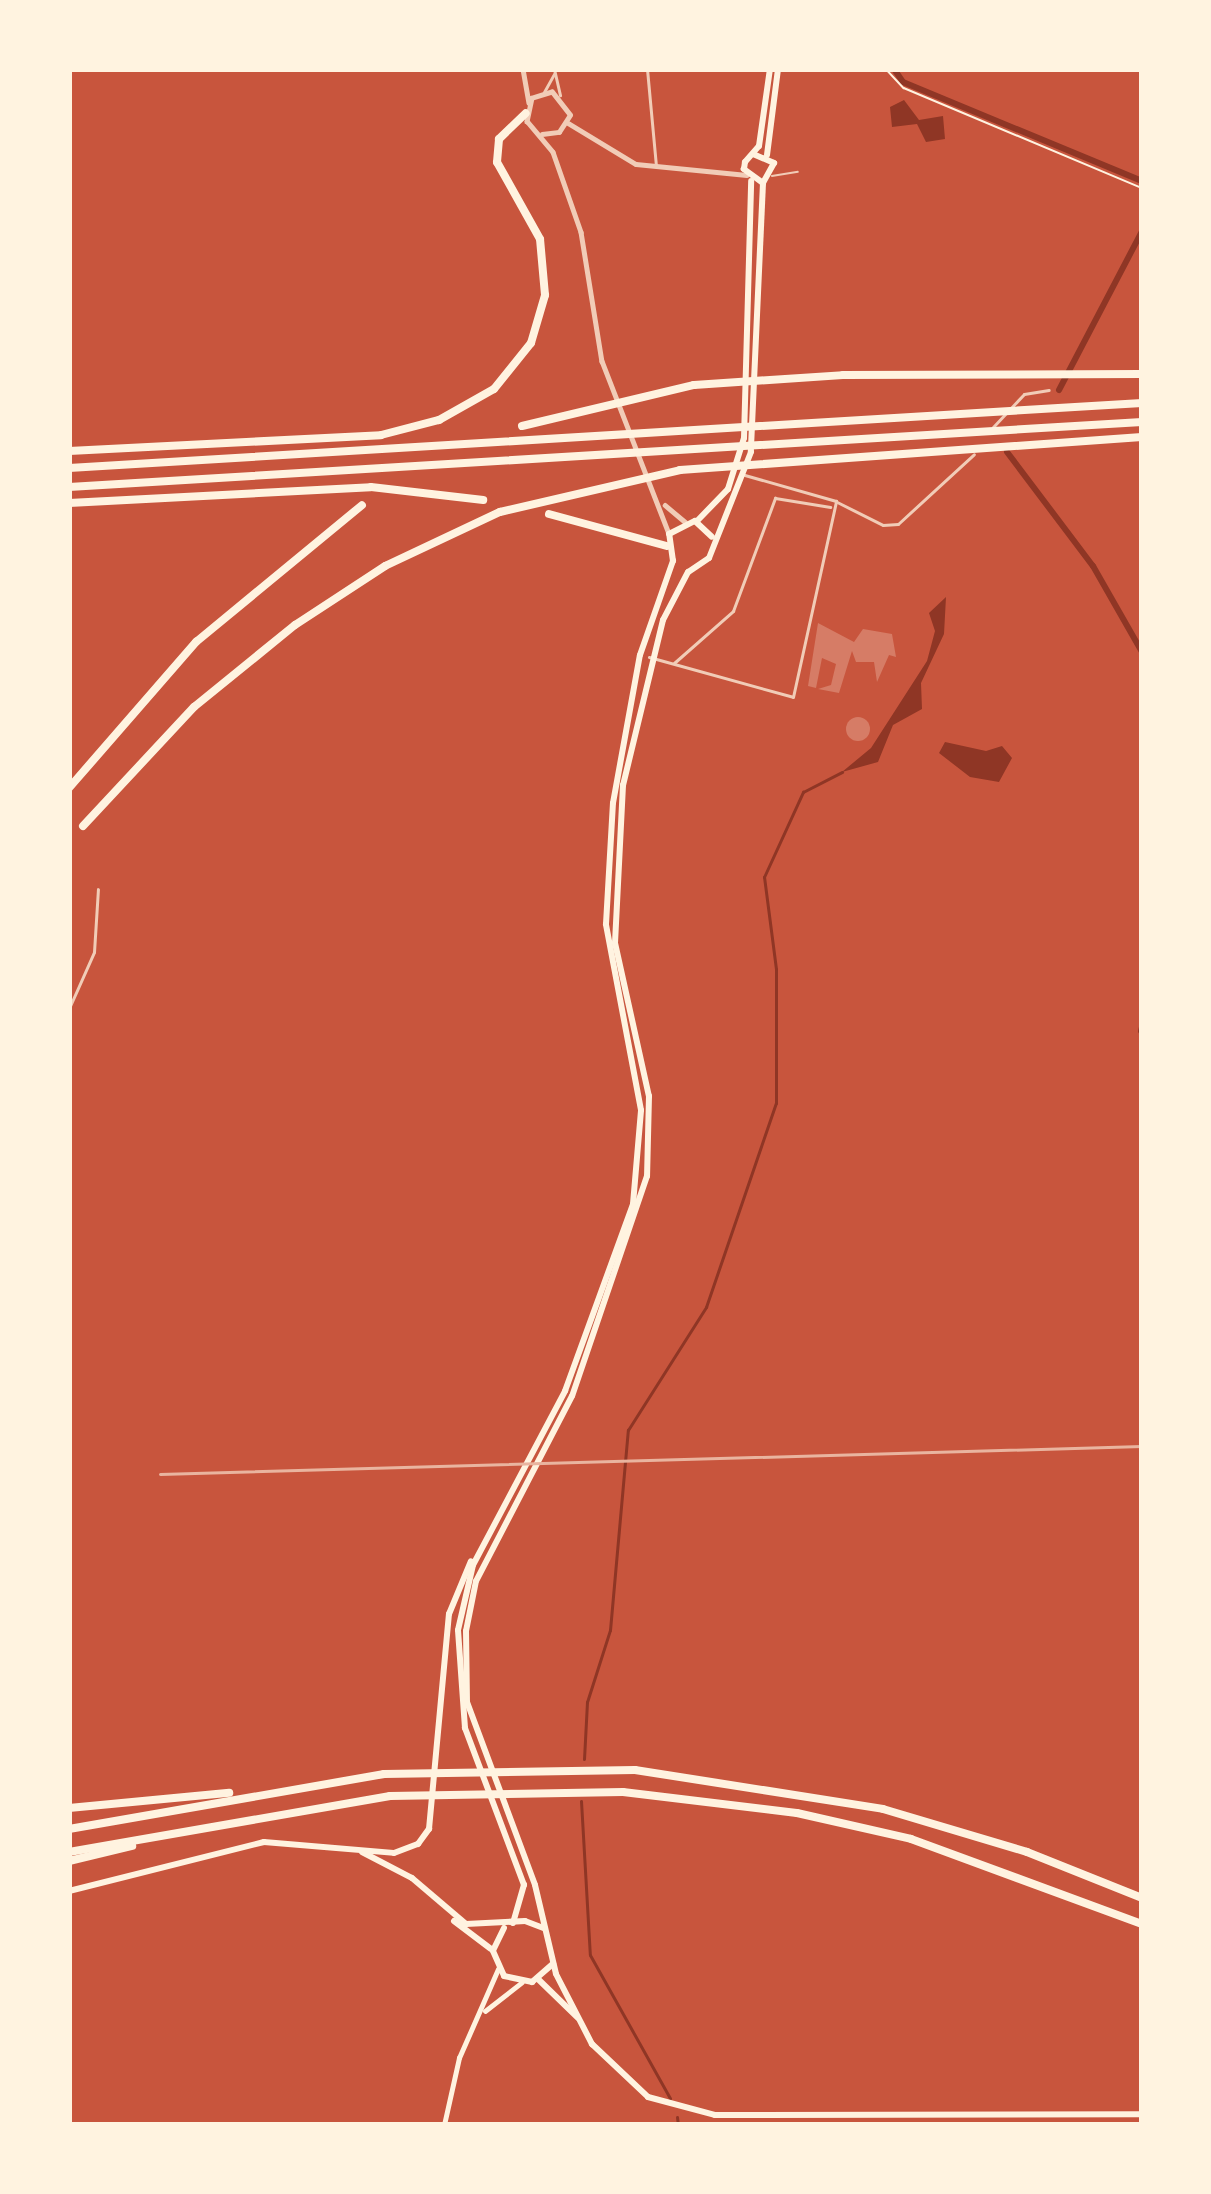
<!DOCTYPE html>
<html>
<head>
<meta charset="utf-8">
<style>
  body { margin:0 }
  #map { position:relative; width:1211px; height:2194px; overflow:hidden; background:#c8553d; font-family:Karla,sans-serif }
  div>[style] { position:absolute }
  [style*='--x'] { left:calc(var(--x)*1px); top:calc(var(--y)*1px); width:calc(var(--w)*1px); rotate:calc(var(--a)*1deg) }
  .water>* { inset:0; background:#8f3625 }
  .stream>* { height:3px; margin:-1.5px; padding:0 1.5px; transform-origin:1.5px; border-radius:1.5px; background:#8f3625 }
  .canal>* { height:6px; margin:-3px; padding:0 3px; transform-origin:3px; border-radius:3px; background:#8f3625 }
  .building>* { inset:0; background:#d67c66 }
  .round { border-radius:50% }
  .path>* { height:1.5px; margin:-0.75px; padding:0 0.75px; transform-origin:0.75px; border-radius:0.75px; background:#fff3e0 }
  .service>* { height:1.5px; margin:-0.75px; padding:0 0.75px; transform-origin:0.75px; border-radius:0.75px; background:#f1ccb7 }
  .minor>* { height:3px; margin:-1.5px; padding:0 1.5px; transform-origin:1.5px; border-radius:1.5px; background:#f1ccb7 }
  .tertiary>* { height:4.5px; margin:-2.25px; padding:0 2.25px; transform-origin:2.25px; border-radius:2.25px; background:#f1ccb7 }
  .secondary>* { height:4.5px; margin:-2.25px; padding:0 2.25px; transform-origin:2.25px; border-radius:2.25px; background:#fff3e0 }
  .primary>* { height:6px; margin:-3px; padding:0 3px; transform-origin:3px; border-radius:3px; background:#fff3e0 }
  .motorway>* { height:8px; margin:-4px; padding:0 4px; transform-origin:4px; border-radius:4px; background:#fff3e0 }
  .rail>* { height:3px; margin:-1.5px; padding:0 1.5px; transform-origin:1.5px; border-radius:1.5px; background:#e9b49f }
  span { translate:-50% -50%; white-space:nowrap; text-align:center; line-height:1.15; -webkit-text-stroke:9px #fff3e0; paint-order:stroke }
  .frame { position:absolute; inset:0; border:72px solid #fff3e0; pointer-events:none }
</style>
</head>
<body>
<div id="map">
  <div class="water">
    <div style="clip-path:polygon(904px 100px,919px 120px,943px 116px,945px 139px,926px 142px,917px 124px,892px 127px,890px 107px)"></div>
    <div style="clip-path:polygon(946px 597px,944px 634px,921px 683px,922px 709px,893px 725px,878px 762px,842px 772px,871px 748px,927px 661px,935px 631px,929px 613px)"></div>
    <div style="clip-path:polygon(945px 742px,986px 751px,1002px 746px,1012px 758px,999px 782px,970px 777px,939px 753px)"></div>
  </div>
  <div class="stream">
    <div style="--x:584;--y:1759;--w:57;--a:-87"></div>
    <div style="--x:587;--y:1702;--w:76;--a:-72.3"></div>
    <div style="--x:610;--y:1630;--w:201;--a:-84.9"></div>
    <div style="--x:628;--y:1430;--w:146;--a:-57.6"></div>
    <div style="--x:706;--y:1307;--w:216;--a:-71.1"></div>
    <div style="--x:776;--y:1103;--w:134;--a:-90"></div>
    <div style="--x:776;--y:969;--w:93;--a:-97.4"></div>
    <div style="--x:764;--y:877;--w:94;--a:-65.4"></div>
    <div style="--x:803;--y:792;--w:44;--a:-27.1"></div>
    <div style="--x:581;--y:1801;--w:154;--a:86.7"></div>
    <div style="--x:590;--y:1955;--w:164;--a:60.8"></div>
    <div style="--x:677;--y:2117;--w:8;--a:83"></div>
  </div>
  <div class="canal">
    <div style="--x:894;--y:69;--w:16;--a:55"></div>
    <div style="--x:903;--y:82;--w:259;--a:22.5"></div>
    <div style="--x:1059;--y:390;--w:179;--a:-62.4"></div>
    <div style="--x:1007;--y:452;--w:143;--a:53"></div>
    <div style="--x:1093;--y:566;--w:99;--a:60.3"></div>
    <div style="--x:1141;--y:1031;--w:4;--a:-76"></div>
  </div>
  <div class="building">
    <div style="clip-path:polygon(818px 623px,854px 642px,863px 629px,892px 634px,896px 657px,889px 655px,877px 682px,874px 662px,856px 662px,852px 651px,839px 693px,818px 689px,831px 685px,836px 664px,822px 658px,816px 688px,808px 686px)"></div>
    <div class="round" style="left:846px;top:717px;width:24px;height:24px"></div>
  </div>
  <div class="path">
    <div style="--x:886;--y:69;--w:26;--a:47"></div>
    <div style="--x:904;--y:88;--w:258;--a:22.8"></div>
  </div>
  <div class="service">
    <div style="--x:772;--y:176;--w:26;--a:-9"></div>
  </div>
  <div class="minor">
    <div style="--x:554;--y:69;--w:27;--a:77"></div>
    <div style="--x:647;--y:69;--w:97;--a:84.7"></div>
    <div style="--x:544;--y:92;--w:21;--a:-61"></div>
    <div style="--x:993;--y:427;--w:45;--a:-46.8"></div>
    <div style="--x:1024;--y:394;--w:25;--a:-9"></div>
    <div style="--x:837;--y:502;--w:51;--a:26.6"></div>
    <div style="--x:883;--y:525;--w:15;--a:-4"></div>
    <div style="--x:898;--y:524;--w:103;--a:-42.6"></div>
    <div style="--x:649;--y:657;--w:149;--a:15.5"></div>
    <div style="--x:793;--y:697;--w:201;--a:-77.6"></div>
    <div style="--x:836;--y:501;--w:95;--a:-164.1"></div>
    <div style="--x:674;--y:663;--w:79;--a:-41.4"></div>
    <div style="--x:733;--y:611;--w:121;--a:-69.6"></div>
    <div style="--x:775;--y:498;--w:56;--a:9.3"></div>
    <div style="--x:69;--y:1035;--w:29;--a:-88"></div>
    <div style="--x:70;--y:1006;--w:59;--a:-66"></div>
    <div style="--x:94;--y:952;--w:63;--a:-86.4"></div>
  </div>
  <div class="tertiary">
    <div style="--x:523;--y:69;--w:34;--a:80"></div>
    <div style="--x:568;--y:123;--w:79;--a:31.1"></div>
    <div style="--x:636;--y:164;--w:111;--a:5.7"></div>
    <div style="--x:542;--y:134;--w:17;--a:-7"></div>
    <div style="--x:559;--y:132;--w:20;--a:-57"></div>
    <div style="--x:570;--y:115;--w:29;--a:-128"></div>
    <div style="--x:552;--y:92;--w:21;--a:163"></div>
    <div style="--x:532;--y:98;--w:24;--a:102"></div>
    <div style="--x:527;--y:121;--w:40;--a:50"></div>
    <div style="--x:553;--y:152;--w:85;--a:70.7"></div>
    <div style="--x:581;--y:232;--w:131;--a:80.8"></div>
    <div style="--x:602;--y:361;--w:186;--a:68.8"></div>
    <div style="--x:665;--y:505;--w:26;--a:40"></div>
  </div>
  <div class="secondary">
    <div style="--x:485;--y:2011;--w:46;--a:-37.9"></div>
    <div style="--x:444;--y:2125;--w:69;--a:-77.4"></div>
    <div style="--x:459;--y:2058;--w:97;--a:-66.3"></div>
  </div>
  <div class="primary">
    <div style="--x:753;--y:154;--w:23;--a:23"></div>
    <div style="--x:774;--y:163;--w:23;--a:119"></div>
    <div style="--x:763;--y:183;--w:24;--a:-144"></div>
    <div style="--x:744;--y:169;--w:7;--a:-82"></div>
    <div style="--x:745;--y:162;--w:21;--a:-49"></div>
    <div style="--x:759;--y:146;--w:78;--a:-81.9"></div>
    <div style="--x:767;--y:155;--w:87;--a:-82.7"></div>
    <div style="--x:763;--y:183;--w:269;--a:92.6"></div>
    <div style="--x:751;--y:452;--w:114;--a:111.6"></div>
    <div style="--x:709;--y:558;--w:25;--a:146"></div>
    <div style="--x:688;--y:572;--w:54;--a:117.5"></div>
    <div style="--x:663;--y:620;--w:170;--a:103.6"></div>
    <div style="--x:623;--y:785;--w:158;--a:92.9"></div>
    <div style="--x:615;--y:943;--w:157;--a:77.5"></div>
    <div style="--x:649;--y:1096;--w:80;--a:91.4"></div>
    <div style="--x:647;--y:1176;--w:232;--a:108.8"></div>
    <div style="--x:572;--y:1396;--w:208;--a:117.4"></div>
    <div style="--x:476;--y:1581;--w:51;--a:101.3"></div>
    <div style="--x:466;--y:1631;--w:71;--a:89.2"></div>
    <div style="--x:467;--y:1702;--w:195;--a:69.6"></div>
    <div style="--x:535;--y:1885;--w:91;--a:76.7"></div>
    <div style="--x:556;--y:1974;--w:79;--a:62.8"></div>
    <div style="--x:592;--y:2044;--w:77;--a:43.4"></div>
    <div style="--x:648;--y:2097;--w:69;--a:15"></div>
    <div style="--x:715;--y:2115;--w:427;--a:-0.1"></div>
    <div style="--x:698;--y:520;--w:43;--a:-45.9"></div>
    <div style="--x:728;--y:489;--w:53;--a:-72.6"></div>
    <div style="--x:744;--y:438;--w:257;--a:-88.4"></div>
    <div style="--x:362;--y:1852;--w:56;--a:27.5"></div>
    <div style="--x:412;--y:1878;--w:71;--a:40.4"></div>
    <div style="--x:466;--y:1924;--w:59;--a:-2.9"></div>
    <div style="--x:525;--y:1921;--w:19;--a:21"></div>
    <div style="--x:69;--y:1891;--w:201;--a:-14.1"></div>
    <div style="--x:264;--y:1842;--w:130;--a:4.8"></div>
    <div style="--x:394;--y:1853;--w:26;--a:-21"></div>
    <div style="--x:418;--y:1844;--w:19;--a:-54"></div>
    <div style="--x:429;--y:1829;--w:216;--a:-84.7"></div>
    <div style="--x:449;--y:1614;--w:57;--a:-67.5"></div>
    <div style="--x:454;--y:1921;--w:46;--a:37.1"></div>
    <div style="--x:513;--y:1923;--w:40;--a:-74"></div>
    <div style="--x:524;--y:1885;--w:168;--a:-110.6"></div>
    <div style="--x:465;--y:1728;--w:98;--a:-94.1"></div>
    <div style="--x:458;--y:1630;--w:67;--a:-77"></div>
    <div style="--x:473;--y:1565;--w:197;--a:-62.1"></div>
    <div style="--x:565;--y:1391;--w:199;--a:-70"></div>
    <div style="--x:633;--y:1204;--w:94;--a:-85.1"></div>
    <div style="--x:641;--y:1110;--w:189;--a:-100.7"></div>
    <div style="--x:606;--y:924;--w:121;--a:-86.7"></div>
    <div style="--x:613;--y:803;--w:150;--a:-79.7"></div>
    <div style="--x:640;--y:655;--w:100;--a:-70.7"></div>
    <div style="--x:673;--y:561;--w:27;--a:-98"></div>
    <div style="--x:669;--y:534;--w:29;--a:-27"></div>
    <div style="--x:695;--y:521;--w:23;--a:43"></div>
    <div style="--x:504;--y:1928;--w:25;--a:116"></div>
    <div style="--x:493;--y:1951;--w:27;--a:66"></div>
    <div style="--x:504;--y:1976;--w:29;--a:12"></div>
    <div style="--x:532;--y:1982;--w:28;--a:-41"></div>
    <div style="--x:539;--y:1980;--w:54;--a:44.3"></div>
  </div>
  <div class="motorway">
    <div style="--x:522;--y:426;--w:177;--a:-13.4"></div>
    <div style="--x:694;--y:385;--w:149;--a:-3.8"></div>
    <div style="--x:843;--y:375;--w:299;--a:-0.2"></div>
    <div style="--x:69;--y:451;--w:312;--a:-2.9"></div>
    <div style="--x:381;--y:435;--w:60;--a:-14.5"></div>
    <div style="--x:439;--y:420;--w:63;--a:-29.4"></div>
    <div style="--x:494;--y:389;--w:59;--a:-51.2"></div>
    <div style="--x:531;--y:343;--w:50;--a:-73.7"></div>
    <div style="--x:545;--y:295;--w:56;--a:-95.1"></div>
    <div style="--x:540;--y:239;--w:88;--a:-119.2"></div>
    <div style="--x:497;--y:162;--w:23;--a:-85"></div>
    <div style="--x:499;--y:139;--w:37;--a:-44"></div>
    <div style="--x:69;--y:468;--w:1075;--a:-3.47"></div>
    <div style="--x:69;--y:487;--w:1075;--a:-3.47"></div>
    <div style="--x:69;--y:503;--w:302;--a:-3"></div>
    <div style="--x:371;--y:487;--w:113;--a:6.6"></div>
    <div style="--x:549;--y:514;--w:122;--a:15.2"></div>
    <div style="--x:69;--y:788;--w:194;--a:-49"></div>
    <div style="--x:196;--y:642;--w:215;--a:-39.5"></div>
    <div style="--x:83;--y:826;--w:163;--a:-47"></div>
    <div style="--x:194;--y:707;--w:130;--a:-39.1"></div>
    <div style="--x:295;--y:625;--w:108;--a:-33.2"></div>
    <div style="--x:385;--y:566;--w:127;--a:-25.2"></div>
    <div style="--x:500;--y:512;--w:185;--a:-13.1"></div>
    <div style="--x:680;--y:470;--w:463;--a:-4.1"></div>
    <div style="--x:69;--y:1808;--w:161;--a:-5.4"></div>
    <div style="--x:69;--y:1829;--w:320;--a:-9.9"></div>
    <div style="--x:384;--y:1774;--w:251;--a:-0.9"></div>
    <div style="--x:635;--y:1770;--w:251;--a:8.9"></div>
    <div style="--x:883;--y:1809;--w:150;--a:16.6"></div>
    <div style="--x:1027;--y:1852;--w:124;--a:21.8"></div>
    <div style="--x:69;--y:1852;--w:326;--a:-9.9"></div>
    <div style="--x:390;--y:1796;--w:233;--a:-1"></div>
    <div style="--x:623;--y:1792;--w:175;--a:6.9"></div>
    <div style="--x:797;--y:1813;--w:117;--a:12.8"></div>
    <div style="--x:911;--y:1839;--w:246;--a:20.2"></div>
    <div style="--x:69;--y:1861;--w:65;--a:-13.4"></div>
  </div>
  <div class="rail">
    <div style="--x:160;--y:1474;--w:982;--a:-1.63"></div>
  </div>
  <div class="frame"></div>
</div>
</body>
</html>
